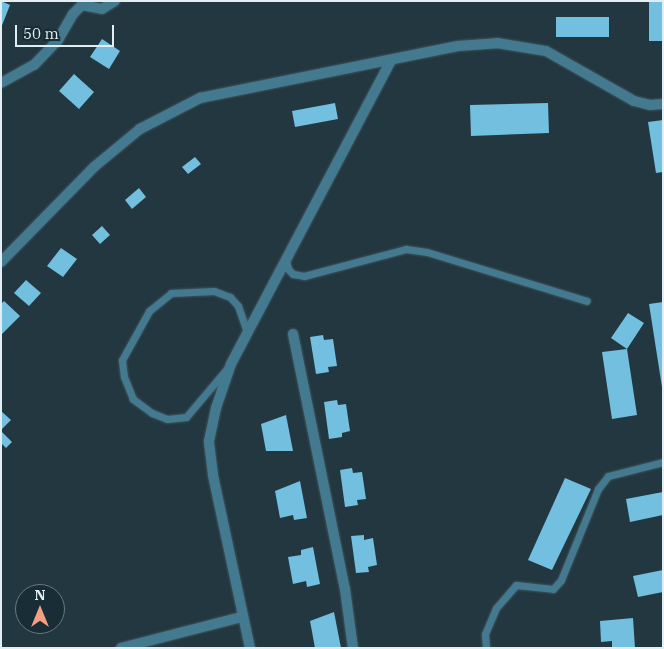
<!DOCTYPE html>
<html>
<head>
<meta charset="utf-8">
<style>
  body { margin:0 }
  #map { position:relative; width:664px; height:649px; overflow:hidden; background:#223740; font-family:"IBM Plex Serif",serif }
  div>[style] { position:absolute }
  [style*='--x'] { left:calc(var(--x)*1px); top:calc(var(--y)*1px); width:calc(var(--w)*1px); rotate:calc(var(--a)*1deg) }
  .building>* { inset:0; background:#72bfdf }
  .roads { filter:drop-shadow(0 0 1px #41545d) drop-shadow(0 0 1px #41545d) }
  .service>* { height:7px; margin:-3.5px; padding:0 3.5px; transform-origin:3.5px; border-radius:3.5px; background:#447a90 }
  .minor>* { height:10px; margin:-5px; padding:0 5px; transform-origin:5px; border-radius:5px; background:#447a90 }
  span { translate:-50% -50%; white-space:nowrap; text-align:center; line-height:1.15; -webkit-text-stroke:5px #182d35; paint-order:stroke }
  .frame { position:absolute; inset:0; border:2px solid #e1eef3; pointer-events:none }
  .north { position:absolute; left:15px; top:584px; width:50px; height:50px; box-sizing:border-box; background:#182d35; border:1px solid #687a81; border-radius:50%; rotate:0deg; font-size:14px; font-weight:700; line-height:20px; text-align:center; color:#e1eef3 }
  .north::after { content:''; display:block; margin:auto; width:18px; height:22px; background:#f3a081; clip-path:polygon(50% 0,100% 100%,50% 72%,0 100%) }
  .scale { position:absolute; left:15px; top:25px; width:99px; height:22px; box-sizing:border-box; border:2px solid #e1eef3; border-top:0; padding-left:6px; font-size:15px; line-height:18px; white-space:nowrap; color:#e1eef3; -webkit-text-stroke:4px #182d35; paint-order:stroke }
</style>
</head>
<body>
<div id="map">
  <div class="building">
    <div style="clip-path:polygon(1px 1px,10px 5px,1px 28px)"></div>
    <div style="clip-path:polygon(649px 1px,663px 1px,663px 41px,649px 41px)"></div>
    <div style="clip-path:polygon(556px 17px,609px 17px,609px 37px,556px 37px)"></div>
    <div style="clip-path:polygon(102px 39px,120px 51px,109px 69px,90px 57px)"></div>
    <div style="clip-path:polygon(74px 74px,94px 92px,79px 109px,59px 91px)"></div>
    <div style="clip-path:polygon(335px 103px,338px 119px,295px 127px,292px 111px)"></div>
    <div style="clip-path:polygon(548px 103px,549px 133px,471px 136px,470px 105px)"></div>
    <div style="clip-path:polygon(663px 120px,663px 172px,656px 173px,648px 122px)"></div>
    <div style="clip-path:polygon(195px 157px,201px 164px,188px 174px,182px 167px)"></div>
    <div style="clip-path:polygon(139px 188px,146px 197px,132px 209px,125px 200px)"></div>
    <div style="clip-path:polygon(102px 226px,110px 235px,100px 244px,92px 235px)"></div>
    <div style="clip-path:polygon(61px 248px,77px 259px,63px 277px,47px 266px)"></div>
    <div style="clip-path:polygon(26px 280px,41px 293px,29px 306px,14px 293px)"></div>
    <div style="clip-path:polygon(4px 301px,20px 316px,2px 334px,1px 304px)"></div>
    <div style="clip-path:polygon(663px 302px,663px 387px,662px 387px,649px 304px)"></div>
    <div style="clip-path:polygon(628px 313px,644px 323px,627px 349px,637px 415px,612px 419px,602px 352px,627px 349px,611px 338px)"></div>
    <div style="clip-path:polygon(323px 335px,324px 340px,333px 339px,337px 366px,328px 367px,329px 372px,316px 374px,310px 337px)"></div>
    <div style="clip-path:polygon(337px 400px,338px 405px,346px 404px,350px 431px,342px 433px,342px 437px,329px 439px,324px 402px)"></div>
    <div style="clip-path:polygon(1px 411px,11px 420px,1px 430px)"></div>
    <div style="clip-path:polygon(286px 415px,293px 451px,266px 451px,261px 424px)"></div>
    <div style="clip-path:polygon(1px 431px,12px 442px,6px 448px,1px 443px)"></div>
    <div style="clip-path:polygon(352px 468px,353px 473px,362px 472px,366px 499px,357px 500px,358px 505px,345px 507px,340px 470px)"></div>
    <div style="clip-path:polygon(565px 478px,591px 489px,552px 570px,528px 560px)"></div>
    <div style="clip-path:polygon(300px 481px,307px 518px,294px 520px,293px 515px,280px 518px,275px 491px)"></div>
    <div style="clip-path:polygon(663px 492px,663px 515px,630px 522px,626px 499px)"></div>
    <div style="clip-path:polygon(364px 535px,364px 540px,373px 538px,377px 565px,368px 567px,369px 572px,356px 573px,351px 536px)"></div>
    <div style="clip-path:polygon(313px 547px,320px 584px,307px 587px,306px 581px,293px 584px,288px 557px,301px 555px,301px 550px)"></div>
    <div style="clip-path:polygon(663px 570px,663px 592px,638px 597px,633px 576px)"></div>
    <div style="clip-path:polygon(334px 612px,341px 648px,315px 648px,310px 621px)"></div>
    <div style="clip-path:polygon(633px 618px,635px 648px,612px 648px,612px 641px,601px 642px,600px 621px)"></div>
  </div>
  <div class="roads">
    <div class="service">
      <div style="--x:286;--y:260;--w:9;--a:77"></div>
      <div style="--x:288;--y:269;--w:7;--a:45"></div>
      <div style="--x:293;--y:274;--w:11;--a:10"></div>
      <div style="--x:304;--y:276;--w:106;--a:-14.8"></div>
      <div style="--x:406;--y:249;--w:21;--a:8"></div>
      <div style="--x:427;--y:252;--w:167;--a:17"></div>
      <div style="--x:230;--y:365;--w:68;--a:130.2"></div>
      <div style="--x:186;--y:417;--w:19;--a:174"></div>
      <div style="--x:167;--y:419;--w:16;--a:-158"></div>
      <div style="--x:152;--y:413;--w:24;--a:-144"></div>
      <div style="--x:133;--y:399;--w:24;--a:-112"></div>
      <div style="--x:124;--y:377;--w:17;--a:-97"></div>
      <div style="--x:122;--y:360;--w:56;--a:-61.1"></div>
      <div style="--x:149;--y:311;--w:28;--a:-39"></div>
      <div style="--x:171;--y:293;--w:43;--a:-2.7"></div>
      <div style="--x:214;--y:291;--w:17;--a:21"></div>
      <div style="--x:230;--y:297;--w:12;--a:48"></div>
      <div style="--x:238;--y:306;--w:28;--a:71"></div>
      <div style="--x:486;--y:648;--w:14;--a:-94"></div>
      <div style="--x:485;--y:634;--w:28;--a:-67"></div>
      <div style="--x:496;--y:608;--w:30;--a:-49"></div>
      <div style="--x:516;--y:585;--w:37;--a:6"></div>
      <div style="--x:553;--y:589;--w:12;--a:-48"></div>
      <div style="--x:561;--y:580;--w:98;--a:-67.9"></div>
      <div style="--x:598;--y:489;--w:16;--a:-52"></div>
      <div style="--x:608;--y:476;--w:57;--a:-14.3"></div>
    </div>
    <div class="minor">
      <div style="--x:1;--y:83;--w:38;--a:-29"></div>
      <div style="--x:34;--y:65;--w:35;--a:-46"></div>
      <div style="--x:58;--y:40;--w:30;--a:-60"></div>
      <div style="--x:73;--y:14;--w:13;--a:-45"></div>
      <div style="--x:82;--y:5;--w:20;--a:11"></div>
      <div style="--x:102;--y:9;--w:15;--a:-32"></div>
      <div style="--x:1;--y:262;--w:133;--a:-45.6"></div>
      <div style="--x:94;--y:167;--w:60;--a:-39.6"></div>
      <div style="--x:140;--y:129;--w:68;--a:-27.3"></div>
      <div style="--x:200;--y:98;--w:263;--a:-11.4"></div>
      <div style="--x:458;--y:46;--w:39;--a:-4"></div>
      <div style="--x:497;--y:43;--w:50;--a:9.3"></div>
      <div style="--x:546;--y:51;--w:101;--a:29.6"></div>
      <div style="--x:634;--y:101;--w:16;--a:14"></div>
      <div style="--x:650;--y:105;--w:13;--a:-4"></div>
      <div style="--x:293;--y:334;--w:260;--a:78.5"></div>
      <div style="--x:345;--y:589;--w:60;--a:82.3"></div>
      <div style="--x:121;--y:648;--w:125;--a:-14.4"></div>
      <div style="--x:250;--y:648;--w:177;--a:-102.1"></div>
      <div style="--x:213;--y:475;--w:34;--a:-97"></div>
      <div style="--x:209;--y:441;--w:34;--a:-78"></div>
      <div style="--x:216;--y:408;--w:46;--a:-71.2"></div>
      <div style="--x:231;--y:364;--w:343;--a:-62.2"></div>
    </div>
  </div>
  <div class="frame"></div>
  <div class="north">N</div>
  <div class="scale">50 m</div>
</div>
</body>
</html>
